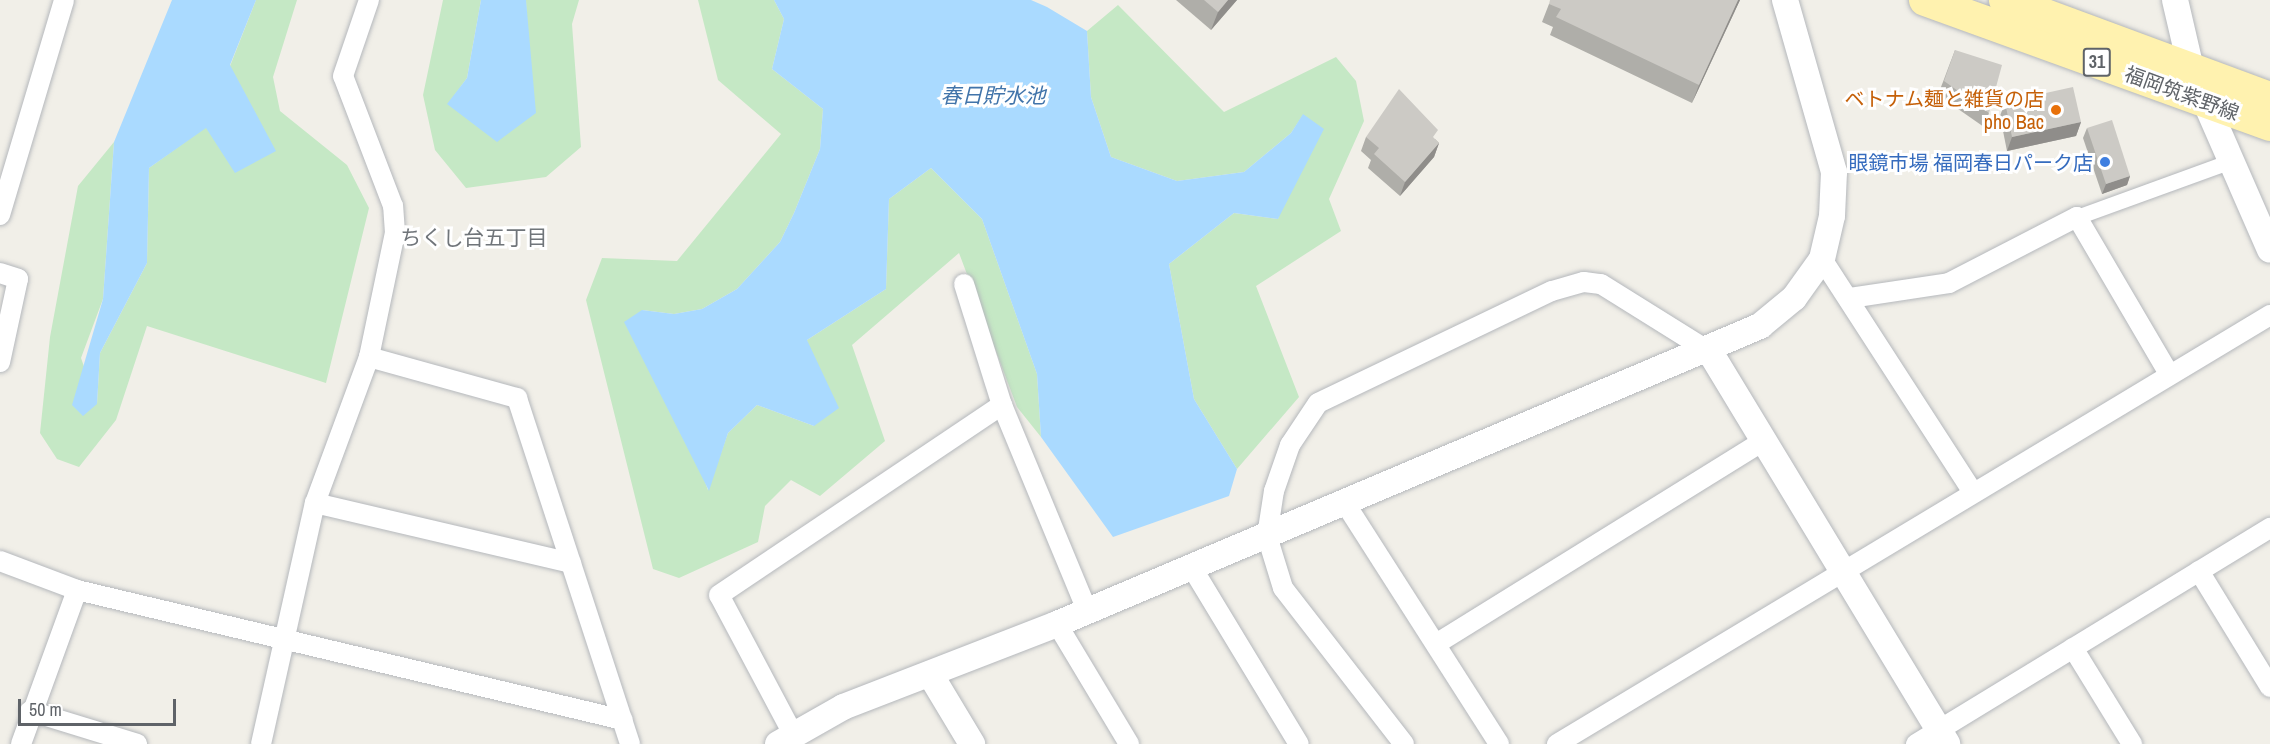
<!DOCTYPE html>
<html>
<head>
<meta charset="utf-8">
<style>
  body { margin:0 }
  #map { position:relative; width:2270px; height:744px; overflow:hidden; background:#f1efe8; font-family:"Archivo Narrow","Noto Sans JP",sans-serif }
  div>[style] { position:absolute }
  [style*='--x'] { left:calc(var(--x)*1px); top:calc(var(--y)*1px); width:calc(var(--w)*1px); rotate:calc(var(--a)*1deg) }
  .green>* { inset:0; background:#c5e8c5 }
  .water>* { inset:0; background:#aadaff }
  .roads { filter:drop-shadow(0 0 2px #b5b8bc) drop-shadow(0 0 2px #b5b8bc) }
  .pedestrian>* { height:15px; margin:-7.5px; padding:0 7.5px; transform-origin:7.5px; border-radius:7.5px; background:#fff }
  .minor>* { height:20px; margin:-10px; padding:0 10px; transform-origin:10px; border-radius:10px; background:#fff }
  .tertiary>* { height:26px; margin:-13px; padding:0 13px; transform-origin:13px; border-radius:13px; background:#fff }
  .primary>* { height:32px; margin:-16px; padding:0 16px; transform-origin:16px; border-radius:16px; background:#fff2af }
  .wall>* { inset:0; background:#afaea9 }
  .shaded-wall>* { inset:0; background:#8f8d8a }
  .building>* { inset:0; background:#cccac5 }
  .dots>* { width:16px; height:16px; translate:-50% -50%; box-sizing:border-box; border:3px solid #fff; border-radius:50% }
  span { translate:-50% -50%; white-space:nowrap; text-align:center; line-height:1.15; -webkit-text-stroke:6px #fff; paint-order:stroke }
  .shield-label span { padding:2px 4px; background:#fff; border:2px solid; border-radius:4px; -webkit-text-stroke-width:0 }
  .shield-label { font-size:18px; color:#5f6368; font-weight:700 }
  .street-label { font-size:20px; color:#5f6368 }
  .food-label { font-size:20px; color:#c56008 }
  .right { translate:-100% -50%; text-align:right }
  .shop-label { font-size:20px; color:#366cbe }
  .water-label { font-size:21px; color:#4174aa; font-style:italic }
  .neighbourhood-label { font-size:21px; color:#70757a }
  .scale { position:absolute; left:18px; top:699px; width:158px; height:27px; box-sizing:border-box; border:3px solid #5f6368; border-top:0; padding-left:8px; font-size:18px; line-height:21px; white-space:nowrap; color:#5f6368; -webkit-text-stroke:4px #fff; paint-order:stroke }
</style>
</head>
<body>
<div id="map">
  <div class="green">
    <div style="clip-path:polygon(256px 0,297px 0,273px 77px,280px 111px,347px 165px,369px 208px,326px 383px,147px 326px,116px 420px,79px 467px,57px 459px,40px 433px,50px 337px,78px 186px,114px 142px,103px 299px,81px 358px,97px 404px,100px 353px,147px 263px,149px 168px,206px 127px)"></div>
    <div style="clip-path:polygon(443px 0,481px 0,467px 78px,448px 104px,527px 41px,526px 0,579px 0,572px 24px,581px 147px,546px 177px,466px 188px,435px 150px,423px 95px)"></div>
    <div style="clip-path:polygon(698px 0,774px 0,784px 19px,772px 69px,823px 109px,820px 149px,794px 213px,780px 242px,737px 289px,702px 309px,674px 314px,642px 310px,708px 490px,728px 433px,757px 405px,814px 426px,807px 340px,886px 289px,889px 199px,931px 168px,982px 219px,1037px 374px,1041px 437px,1017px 407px,959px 253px,852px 345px,885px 441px,820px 496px,791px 480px,765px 506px,758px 542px,679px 578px,653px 569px,586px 300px,602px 258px,677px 261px,781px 134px,718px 80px)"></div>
    <div style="clip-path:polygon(1118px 5px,1224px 112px,1336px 57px,1356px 81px,1364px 121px,1329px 199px,1341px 231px,1256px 286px,1299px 397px,1237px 469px,1194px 399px,1169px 264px,1234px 213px,1278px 219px,1303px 115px,1291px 133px,1244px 172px,1177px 181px,1111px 157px,1091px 97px,1087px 31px)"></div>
  </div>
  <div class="water">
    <div style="clip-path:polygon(172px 0,256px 0,230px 65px,276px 151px,235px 173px,206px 128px,149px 168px,147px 263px,100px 353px,97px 404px,83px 416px,72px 405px,103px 299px,114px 142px)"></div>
    <div style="clip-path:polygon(481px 0,526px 0,536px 113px,497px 142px,447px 104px,467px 78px)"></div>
    <div style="clip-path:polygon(774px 0,1031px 0,1047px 7px,1087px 31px,1091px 97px,1111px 157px,1177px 181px,1244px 172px,1291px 133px,1303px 114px,1324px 129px,1278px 219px,1234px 213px,1169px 264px,1194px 399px,1237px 469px,1229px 496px,1113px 537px,1041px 437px,1037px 374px,982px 219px,931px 168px,889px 199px,886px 289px,807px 340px,839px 408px,814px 426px,757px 405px,728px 433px,709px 491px,624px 322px,642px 310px,674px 314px,702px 309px,737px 289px,780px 242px,794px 213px,820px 149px,823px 109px,772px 69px,784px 19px)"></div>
  </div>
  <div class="roads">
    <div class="pedestrian">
      <div style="--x:2077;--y:217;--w:164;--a:-20"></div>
    </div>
    <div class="minor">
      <div style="--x:0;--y:215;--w:224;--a:-73.4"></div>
      <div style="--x:1822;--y:259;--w:278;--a:57.1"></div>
      <div style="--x:0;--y:273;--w:19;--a:18"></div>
      <div style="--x:18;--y:279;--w:85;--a:102.2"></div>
      <div style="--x:964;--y:284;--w:127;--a:72.6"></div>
      <div style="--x:1002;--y:405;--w:222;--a:67.5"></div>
      <div style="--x:1850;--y:298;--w:100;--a:-8.6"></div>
      <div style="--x:1949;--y:283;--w:144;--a:-27.3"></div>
      <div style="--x:2077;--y:217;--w:182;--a:59.6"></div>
      <div style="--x:369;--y:357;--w:154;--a:15.5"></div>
      <div style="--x:517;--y:398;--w:364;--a:71.9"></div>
      <div style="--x:315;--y:503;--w:263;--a:13.2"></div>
      <div style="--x:1345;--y:503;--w:286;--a:57.4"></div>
      <div style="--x:0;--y:561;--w:82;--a:20.6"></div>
      <div style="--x:77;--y:590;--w:561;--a:13.39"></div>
      <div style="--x:1191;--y:566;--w:208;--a:58.8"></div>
      <div style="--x:2199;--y:571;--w:136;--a:58.5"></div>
      <div style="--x:1057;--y:624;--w:140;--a:59"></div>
      <div style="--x:1436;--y:644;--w:385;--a:-31.8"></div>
      <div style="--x:2073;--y:648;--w:113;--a:58.4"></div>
      <div style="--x:30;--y:711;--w:112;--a:17.1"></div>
      <div style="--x:793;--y:734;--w:157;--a:-118"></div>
      <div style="--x:719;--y:595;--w:341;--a:-33.9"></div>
      <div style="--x:21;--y:744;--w:164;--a:-70"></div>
      <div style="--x:261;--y:744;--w:247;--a:-77.4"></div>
      <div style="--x:315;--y:503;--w:156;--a:-69.7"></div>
      <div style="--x:369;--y:357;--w:127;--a:-78.2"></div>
      <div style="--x:395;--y:233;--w:27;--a:-94"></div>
      <div style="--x:393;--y:206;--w:139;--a:-111"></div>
      <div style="--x:343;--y:76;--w:80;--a:-71.1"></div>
      <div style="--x:1404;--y:744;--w:197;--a:-127.8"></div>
      <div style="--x:1283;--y:588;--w:54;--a:-107.1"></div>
      <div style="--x:1267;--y:536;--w:46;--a:-81.2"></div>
      <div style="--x:1274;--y:491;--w:49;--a:-70.8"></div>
      <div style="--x:1290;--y:445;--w:50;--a:-56.3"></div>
      <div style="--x:1318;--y:403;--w:259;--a:-25.6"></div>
      <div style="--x:1552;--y:291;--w:33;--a:-16"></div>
      <div style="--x:1584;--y:282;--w:17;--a:7"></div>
      <div style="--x:1601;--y:284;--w:128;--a:32"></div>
      <div style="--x:1557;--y:744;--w:832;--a:-31.03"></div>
      <div style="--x:1916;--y:744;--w:415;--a:-31.4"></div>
    </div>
    <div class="tertiary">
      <div style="--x:2175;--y:0;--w:71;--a:76.9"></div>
      <div style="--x:2191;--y:69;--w:197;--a:66.4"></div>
      <div style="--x:1710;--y:352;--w:458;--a:58.8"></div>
      <div style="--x:930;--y:674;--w:82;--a:59"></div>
      <div style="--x:778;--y:744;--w:75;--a:-29.6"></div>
      <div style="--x:843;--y:707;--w:230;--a:-21.2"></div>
      <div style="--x:1057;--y:624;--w:764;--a:-22.97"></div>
      <div style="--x:1760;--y:326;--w:44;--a:-39.5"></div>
      <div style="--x:1794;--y:298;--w:48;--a:-54.3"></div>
      <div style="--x:1822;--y:259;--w:44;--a:-76.9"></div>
      <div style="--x:1832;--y:216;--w:44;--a:-87.4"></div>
      <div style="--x:1834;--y:172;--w:179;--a:-105.9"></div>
    </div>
    <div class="primary">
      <div style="--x:1925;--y:0;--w:367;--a:19.9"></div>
      <div style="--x:2005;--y:0;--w:283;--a:20.3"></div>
    </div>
  </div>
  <div class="wall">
    <div style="clip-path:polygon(1176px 0,1237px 0,1211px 30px)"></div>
    <div style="clip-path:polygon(1740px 0,1692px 103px,1550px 35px,1553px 27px,1542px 22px,1549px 4px)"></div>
    <div style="clip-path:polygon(1955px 50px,1989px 113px,1984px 127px,1938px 95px)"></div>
    <div style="clip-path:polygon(2005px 102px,2081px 122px,2076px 136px,2007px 151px,2000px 116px)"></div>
    <div style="clip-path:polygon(2087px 128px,2130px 176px,2127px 185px,2102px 194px,2083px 138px)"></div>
    <div style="clip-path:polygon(1366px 137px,1435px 139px,1439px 143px,1434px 157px,1400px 196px,1368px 168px,1371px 160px,1361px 151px)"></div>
  </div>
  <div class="shaded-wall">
    <div style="clip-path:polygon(1228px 0,1237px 0,1211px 30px,1218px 12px)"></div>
    <div style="clip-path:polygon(1738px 0,1740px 0,1692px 103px,1699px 85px)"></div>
    <div style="clip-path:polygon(2081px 122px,2076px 136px,2007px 151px,2012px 137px)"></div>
    <div style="clip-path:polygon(1439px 143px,1434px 157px,1400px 196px,1405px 182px)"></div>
    <div style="clip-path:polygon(2130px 176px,2127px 185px,2102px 194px,2106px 184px)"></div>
  </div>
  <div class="building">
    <div style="clip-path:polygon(1204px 0,1228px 0,1218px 12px)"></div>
    <div style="clip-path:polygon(1550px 0,1738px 0,1699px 85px,1556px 17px,1561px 9px,1549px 4px)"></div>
    <div style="clip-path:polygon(1955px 50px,2002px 65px,1989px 113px,1944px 81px)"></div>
    <div style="clip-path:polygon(2073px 87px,2081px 122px,2012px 137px,2005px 102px)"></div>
    <div style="clip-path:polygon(1399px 89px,1438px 130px,1433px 137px,1439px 143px,1405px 182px,1374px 154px,1379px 148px,1366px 137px)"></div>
    <div style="clip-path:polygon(2112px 120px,2130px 176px,2106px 184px,2087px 128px)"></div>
  </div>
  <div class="dots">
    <div style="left:2056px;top:110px;background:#e8710a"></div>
    <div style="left:2105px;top:162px;background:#3f7fe0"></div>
  </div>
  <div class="shield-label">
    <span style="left:2097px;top:62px">31</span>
  </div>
  <div class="street-label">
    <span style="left:2182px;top:93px;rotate:20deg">福岡筑紫野線</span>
  </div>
  <div class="food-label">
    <span class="right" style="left:2044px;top:110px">ベトナム麺と雑貨の店<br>pho Bac</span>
  </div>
  <div class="shop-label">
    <span class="right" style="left:2093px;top:162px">眼鏡市場 福岡春日パーク店</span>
  </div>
  <div class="water-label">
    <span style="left:993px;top:96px">春日貯水池</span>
  </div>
  <div class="neighbourhood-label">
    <span style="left:474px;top:238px">ちくし台五丁目</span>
  </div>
  <div class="scale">50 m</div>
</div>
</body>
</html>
